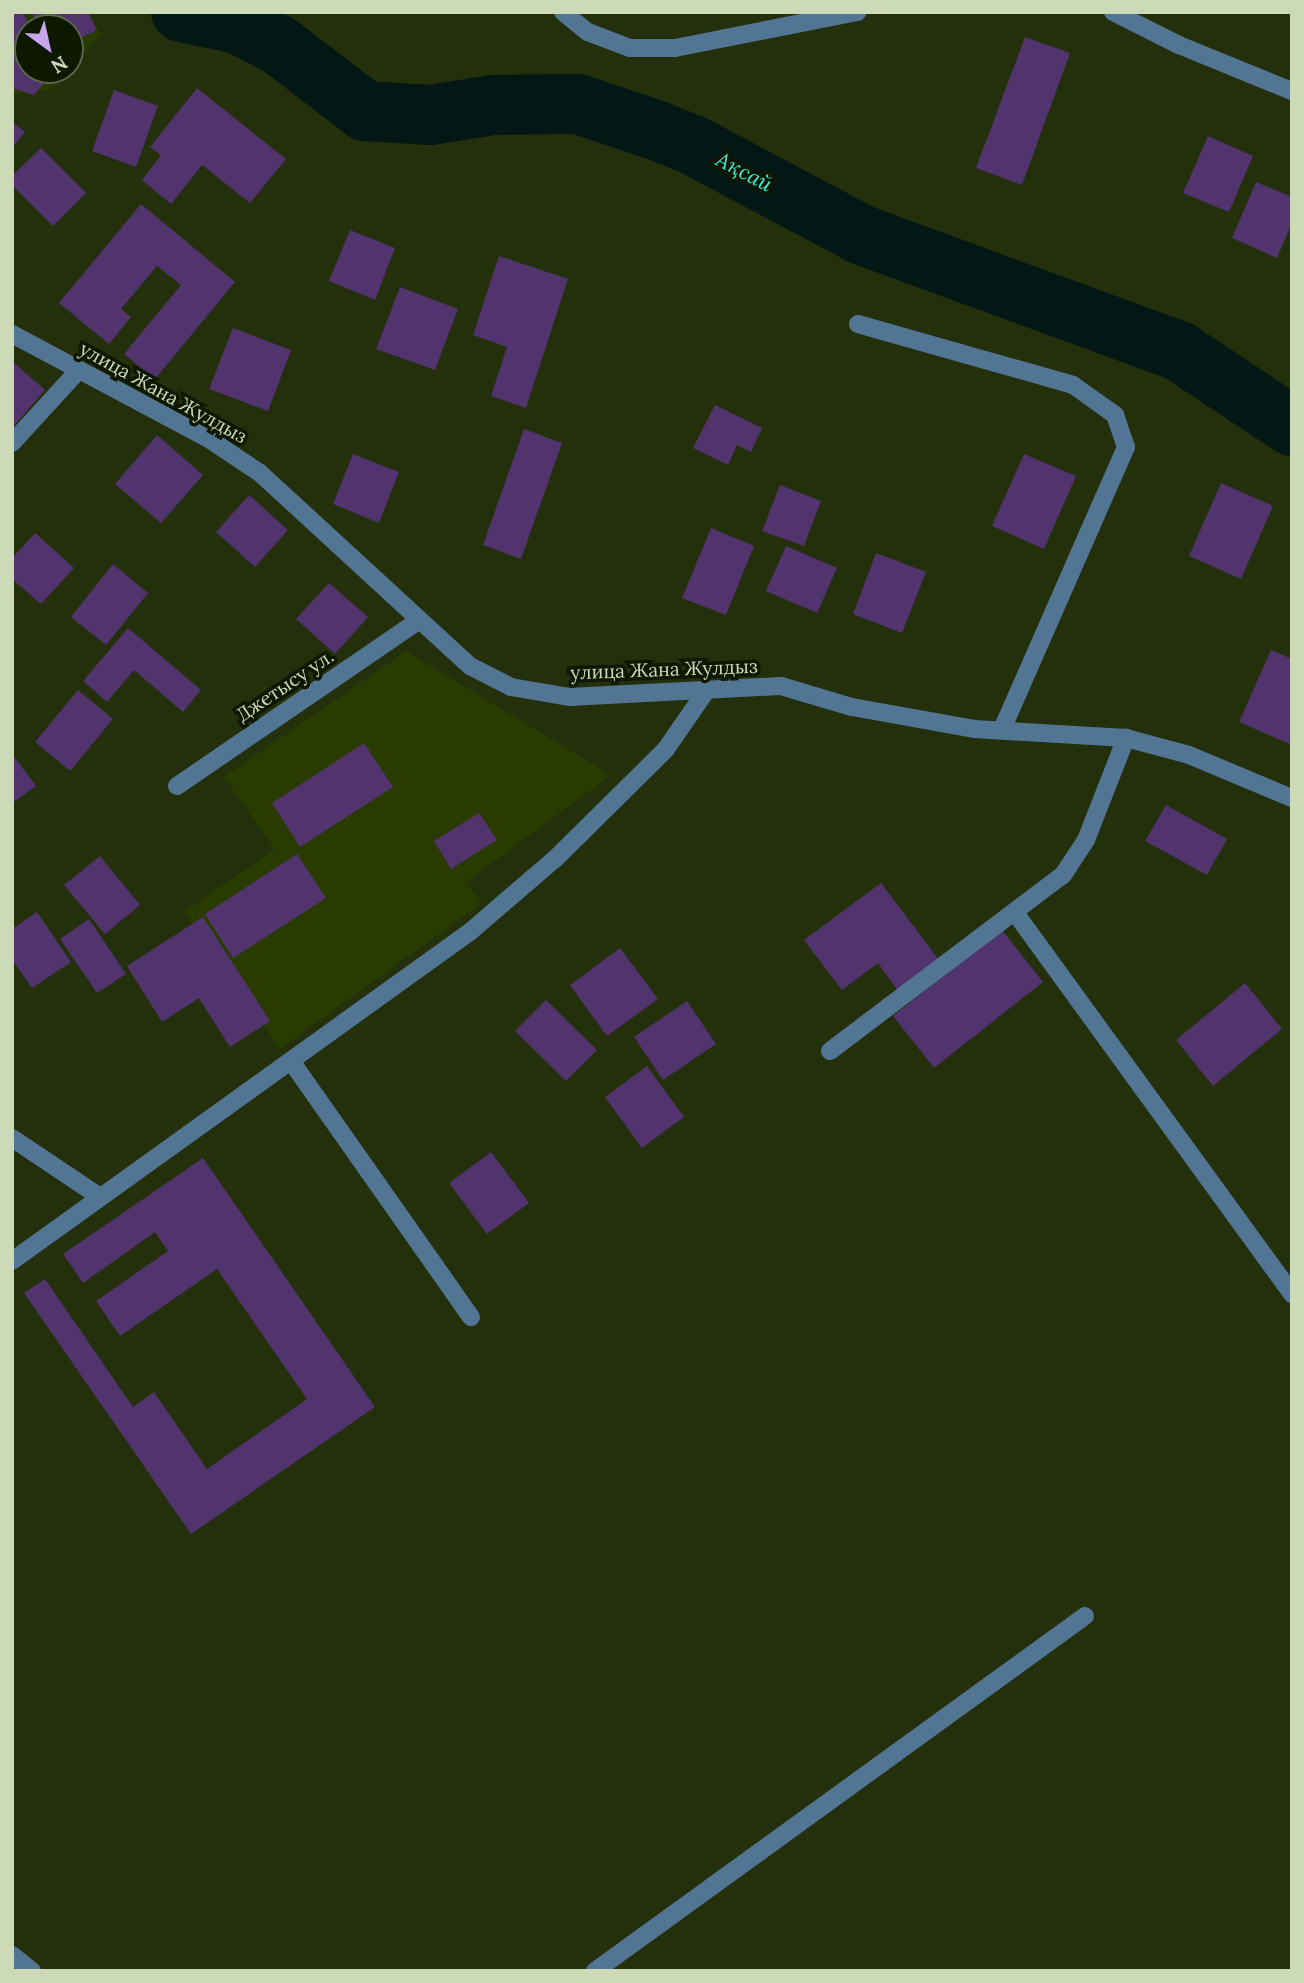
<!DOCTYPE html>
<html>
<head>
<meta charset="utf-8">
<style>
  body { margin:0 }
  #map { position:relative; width:1304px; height:1983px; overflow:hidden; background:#242f0c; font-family:Lora,serif }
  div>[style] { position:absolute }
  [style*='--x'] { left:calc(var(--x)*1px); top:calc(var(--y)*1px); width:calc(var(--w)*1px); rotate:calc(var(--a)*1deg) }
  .built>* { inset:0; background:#2a3b00 }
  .river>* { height:60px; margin:-30px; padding:0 30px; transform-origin:30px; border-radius:30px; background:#031714 }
  .building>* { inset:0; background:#51346d }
  .minor>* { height:18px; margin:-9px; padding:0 9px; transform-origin:9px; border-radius:9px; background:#527594 }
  span { translate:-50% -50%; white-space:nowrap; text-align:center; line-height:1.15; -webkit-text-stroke:7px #0e1700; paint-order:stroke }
  .street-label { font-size:19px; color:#ccdab8 }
  .water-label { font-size:21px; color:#41eada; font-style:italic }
  .frame { position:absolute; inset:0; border:14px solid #ccdab8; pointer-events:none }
  .north { position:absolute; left:14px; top:14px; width:70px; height:70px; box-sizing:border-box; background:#0e1700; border:2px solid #5a654a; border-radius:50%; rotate:147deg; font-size:19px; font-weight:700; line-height:28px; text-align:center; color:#ccdab8 }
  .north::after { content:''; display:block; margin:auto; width:24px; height:32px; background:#c8a6ef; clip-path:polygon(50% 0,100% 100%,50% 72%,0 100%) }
</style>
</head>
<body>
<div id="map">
  <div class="built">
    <div style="clip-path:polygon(12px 12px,75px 12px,102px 34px,70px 69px,70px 28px,28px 28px,28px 70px,69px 70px,52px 89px,12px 95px)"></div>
    <div style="clip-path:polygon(406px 651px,611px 775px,466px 882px,482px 903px,280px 1049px,184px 912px,275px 849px,224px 777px)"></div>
  </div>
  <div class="river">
    <div style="--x:181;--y:12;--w:58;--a:11.9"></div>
    <div style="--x:238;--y:24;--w:46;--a:27.1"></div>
    <div style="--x:279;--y:45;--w:108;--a:37.5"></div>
    <div style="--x:365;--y:111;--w:65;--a:3.5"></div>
    <div style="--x:430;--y:115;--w:65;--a:-8.9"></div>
    <div style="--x:494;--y:105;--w:84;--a:-0.7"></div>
    <div style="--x:578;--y:104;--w:84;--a:18.6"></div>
    <div style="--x:658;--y:131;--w:38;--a:22"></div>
    <div style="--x:693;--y:145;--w:191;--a:28"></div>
    <div style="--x:862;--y:235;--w:338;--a:20.1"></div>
    <div style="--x:1179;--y:351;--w:136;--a:33.6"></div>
  </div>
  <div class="building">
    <div style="clip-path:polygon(12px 12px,23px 12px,31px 28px,28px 70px,55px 70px,34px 95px,12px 88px)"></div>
    <div style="clip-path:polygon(31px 12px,88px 12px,97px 30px,70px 43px,70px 28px,39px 28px)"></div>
    <div style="clip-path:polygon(1025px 37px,1070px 53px,1022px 185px,976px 168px)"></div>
    <div style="clip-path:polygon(197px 88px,286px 159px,250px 203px,202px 165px,171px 204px,142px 180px,161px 155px,150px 147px)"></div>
    <div style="clip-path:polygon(114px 90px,158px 106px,136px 167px,92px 151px)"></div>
    <div style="clip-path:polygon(12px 122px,25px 132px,12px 148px)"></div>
    <div style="clip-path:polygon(1208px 136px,1253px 156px,1229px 212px,1183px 193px)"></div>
    <div style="clip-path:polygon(41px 148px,86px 193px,53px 226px,12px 185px,12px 176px)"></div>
    <div style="clip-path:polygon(1256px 182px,1292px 197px,1292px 223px,1277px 258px,1232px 238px)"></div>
    <div style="clip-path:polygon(141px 204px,235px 282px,155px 379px,124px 354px,181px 285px,157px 266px,121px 309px,131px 317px,109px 344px,59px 303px)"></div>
    <div style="clip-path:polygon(350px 230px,395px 248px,375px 300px,329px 281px)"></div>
    <div style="clip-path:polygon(499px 256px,568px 279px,526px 408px,491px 396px,507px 347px,473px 335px)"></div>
    <div style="clip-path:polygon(400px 287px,458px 309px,435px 370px,376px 349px)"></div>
    <div style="clip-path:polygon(233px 328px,291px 350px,268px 411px,209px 389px)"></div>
    <div style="clip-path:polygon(12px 361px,45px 390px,12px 428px)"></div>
    <div style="clip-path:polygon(715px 405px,762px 428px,751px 452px,737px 445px,728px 465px,693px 448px)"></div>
    <div style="clip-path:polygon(524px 429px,562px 443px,521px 559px,483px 545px)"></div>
    <div style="clip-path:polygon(157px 435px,203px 475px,161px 523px,115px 484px)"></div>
    <div style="clip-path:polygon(353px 454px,399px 472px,379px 523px,333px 504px)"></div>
    <div style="clip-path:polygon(1024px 454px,1076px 476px,1044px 549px,992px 526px)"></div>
    <div style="clip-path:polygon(1221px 483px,1273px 506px,1241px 579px,1189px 556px)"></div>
    <div style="clip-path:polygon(780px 485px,821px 501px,804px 546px,762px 531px)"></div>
    <div style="clip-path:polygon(249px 495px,288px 530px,255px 567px,216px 532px)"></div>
    <div style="clip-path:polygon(711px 528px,754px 546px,726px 615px,682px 598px)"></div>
    <div style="clip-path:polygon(35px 533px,74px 568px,41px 604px,12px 579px,12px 558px)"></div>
    <div style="clip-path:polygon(786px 546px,837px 568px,817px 613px,766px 591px)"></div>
    <div style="clip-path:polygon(876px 553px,926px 572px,902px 633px,853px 614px)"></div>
    <div style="clip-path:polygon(113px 564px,148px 593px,106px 645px,71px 617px)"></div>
    <div style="clip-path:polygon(329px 583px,368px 617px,335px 654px,296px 619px)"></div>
    <div style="clip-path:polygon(128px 628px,201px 690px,183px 712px,134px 670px,107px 702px,83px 681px)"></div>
    <div style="clip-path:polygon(1271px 650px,1292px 659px,1292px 745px,1239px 722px)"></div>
    <div style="clip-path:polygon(78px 690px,113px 719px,70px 771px,35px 742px)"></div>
    <div style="clip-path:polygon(364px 743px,393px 787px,300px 847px,272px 803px)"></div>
    <div style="clip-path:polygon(12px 754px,36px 786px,12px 803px)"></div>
    <div style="clip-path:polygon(1166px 805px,1227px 839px,1207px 875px,1145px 841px)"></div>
    <div style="clip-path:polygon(479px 813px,497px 840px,451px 869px,434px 841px)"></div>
    <div style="clip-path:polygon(297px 854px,326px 898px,233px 958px,205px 914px)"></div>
    <div style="clip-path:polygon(100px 856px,140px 905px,105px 934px,64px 885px)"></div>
    <div style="clip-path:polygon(881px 883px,942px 964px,901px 995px,878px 963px,842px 990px,804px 940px)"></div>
    <div style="clip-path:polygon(37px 912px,71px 962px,32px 988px,12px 959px,12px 929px)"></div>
    <div style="clip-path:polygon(203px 917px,270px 1021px,230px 1047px,199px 998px,162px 1022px,127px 966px)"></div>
    <div style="clip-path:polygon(89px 919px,126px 974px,97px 993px,60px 939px)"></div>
    <div style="clip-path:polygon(1002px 930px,1043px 982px,934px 1068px,893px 1016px)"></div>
    <div style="clip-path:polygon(620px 948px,658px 999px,607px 1036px,570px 985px)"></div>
    <div style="clip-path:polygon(1245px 983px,1282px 1029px,1213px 1086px,1176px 1040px)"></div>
    <div style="clip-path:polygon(546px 1000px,597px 1050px,566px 1081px,515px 1031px)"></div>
    <div style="clip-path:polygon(687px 1001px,716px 1044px,663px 1080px,634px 1037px)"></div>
    <div style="clip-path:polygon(647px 1066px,684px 1117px,642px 1148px,605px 1097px)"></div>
    <div style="clip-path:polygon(491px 1152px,529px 1203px,487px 1234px,449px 1183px)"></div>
    <div style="clip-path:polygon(203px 1158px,375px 1407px,191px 1534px,24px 1293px,45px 1279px,133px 1407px,154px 1392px,207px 1469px,307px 1399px,217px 1269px,120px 1336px,96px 1301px,168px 1251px,155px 1232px,83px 1283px,63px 1254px)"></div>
  </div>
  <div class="minor">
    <div style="--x:563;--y:12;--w:32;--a:39"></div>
    <div style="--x:588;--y:32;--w:45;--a:20.9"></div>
    <div style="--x:630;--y:48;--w:45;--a:0"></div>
    <div style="--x:675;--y:48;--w:186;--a:-11.2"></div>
    <div style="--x:1113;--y:12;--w:74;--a:26.6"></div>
    <div style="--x:1179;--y:45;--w:122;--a:22.2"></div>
    <div style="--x:858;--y:324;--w:223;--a:15.8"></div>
    <div style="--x:1073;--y:385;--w:52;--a:35.5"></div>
    <div style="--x:1115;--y:415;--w:34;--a:71"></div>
    <div style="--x:1126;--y:447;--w:309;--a:113.7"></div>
    <div style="--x:12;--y:334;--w:227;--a:28.1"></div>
    <div style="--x:212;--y:441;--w:58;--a:33.7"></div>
    <div style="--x:260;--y:473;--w:285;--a:42.6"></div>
    <div style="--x:470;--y:666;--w:46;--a:27.1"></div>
    <div style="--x:511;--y:687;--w:60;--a:9.6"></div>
    <div style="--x:570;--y:697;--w:211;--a:-3"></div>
    <div style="--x:781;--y:686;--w:74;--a:16.5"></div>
    <div style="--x:852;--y:707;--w:124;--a:10.2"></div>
    <div style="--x:974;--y:729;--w:152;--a:3.4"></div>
    <div style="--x:1126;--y:738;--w:65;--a:15.1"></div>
    <div style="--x:1189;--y:755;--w:112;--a:22.7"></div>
    <div style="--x:12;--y:443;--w:99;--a:-47.5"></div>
    <div style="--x:177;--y:786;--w:292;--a:-34.4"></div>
    <div style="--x:1016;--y:914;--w:470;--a:54"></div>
    <div style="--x:830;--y:1051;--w:292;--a:-37.1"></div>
    <div style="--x:1063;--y:875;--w:42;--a:-56.7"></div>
    <div style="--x:1086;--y:840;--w:110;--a:-68.6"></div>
    <div style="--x:291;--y:1061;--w:313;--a:54.9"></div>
    <div style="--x:12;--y:1138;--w:106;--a:33.8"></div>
    <div style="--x:12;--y:1261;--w:565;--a:-35.71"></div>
    <div style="--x:471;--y:931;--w:112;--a:-40.7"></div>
    <div style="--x:556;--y:858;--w:155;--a:-44.7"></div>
    <div style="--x:666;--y:749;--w:70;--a:-55.4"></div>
    <div style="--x:12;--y:1955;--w:26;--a:39"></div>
    <div style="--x:595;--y:1971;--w:605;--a:-35.92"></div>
  </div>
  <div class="street-label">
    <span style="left:163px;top:393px;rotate:29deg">улица Жана Жулдыз</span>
    <span style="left:664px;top:670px;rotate:-2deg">улица Жана Жулдыз</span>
    <span style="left:285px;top:686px;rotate:-34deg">Джетысу ул.</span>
  </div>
  <div class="water-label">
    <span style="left:744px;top:172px;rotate:28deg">Ақсай</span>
  </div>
  <div class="frame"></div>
  <div class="north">N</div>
</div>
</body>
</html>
